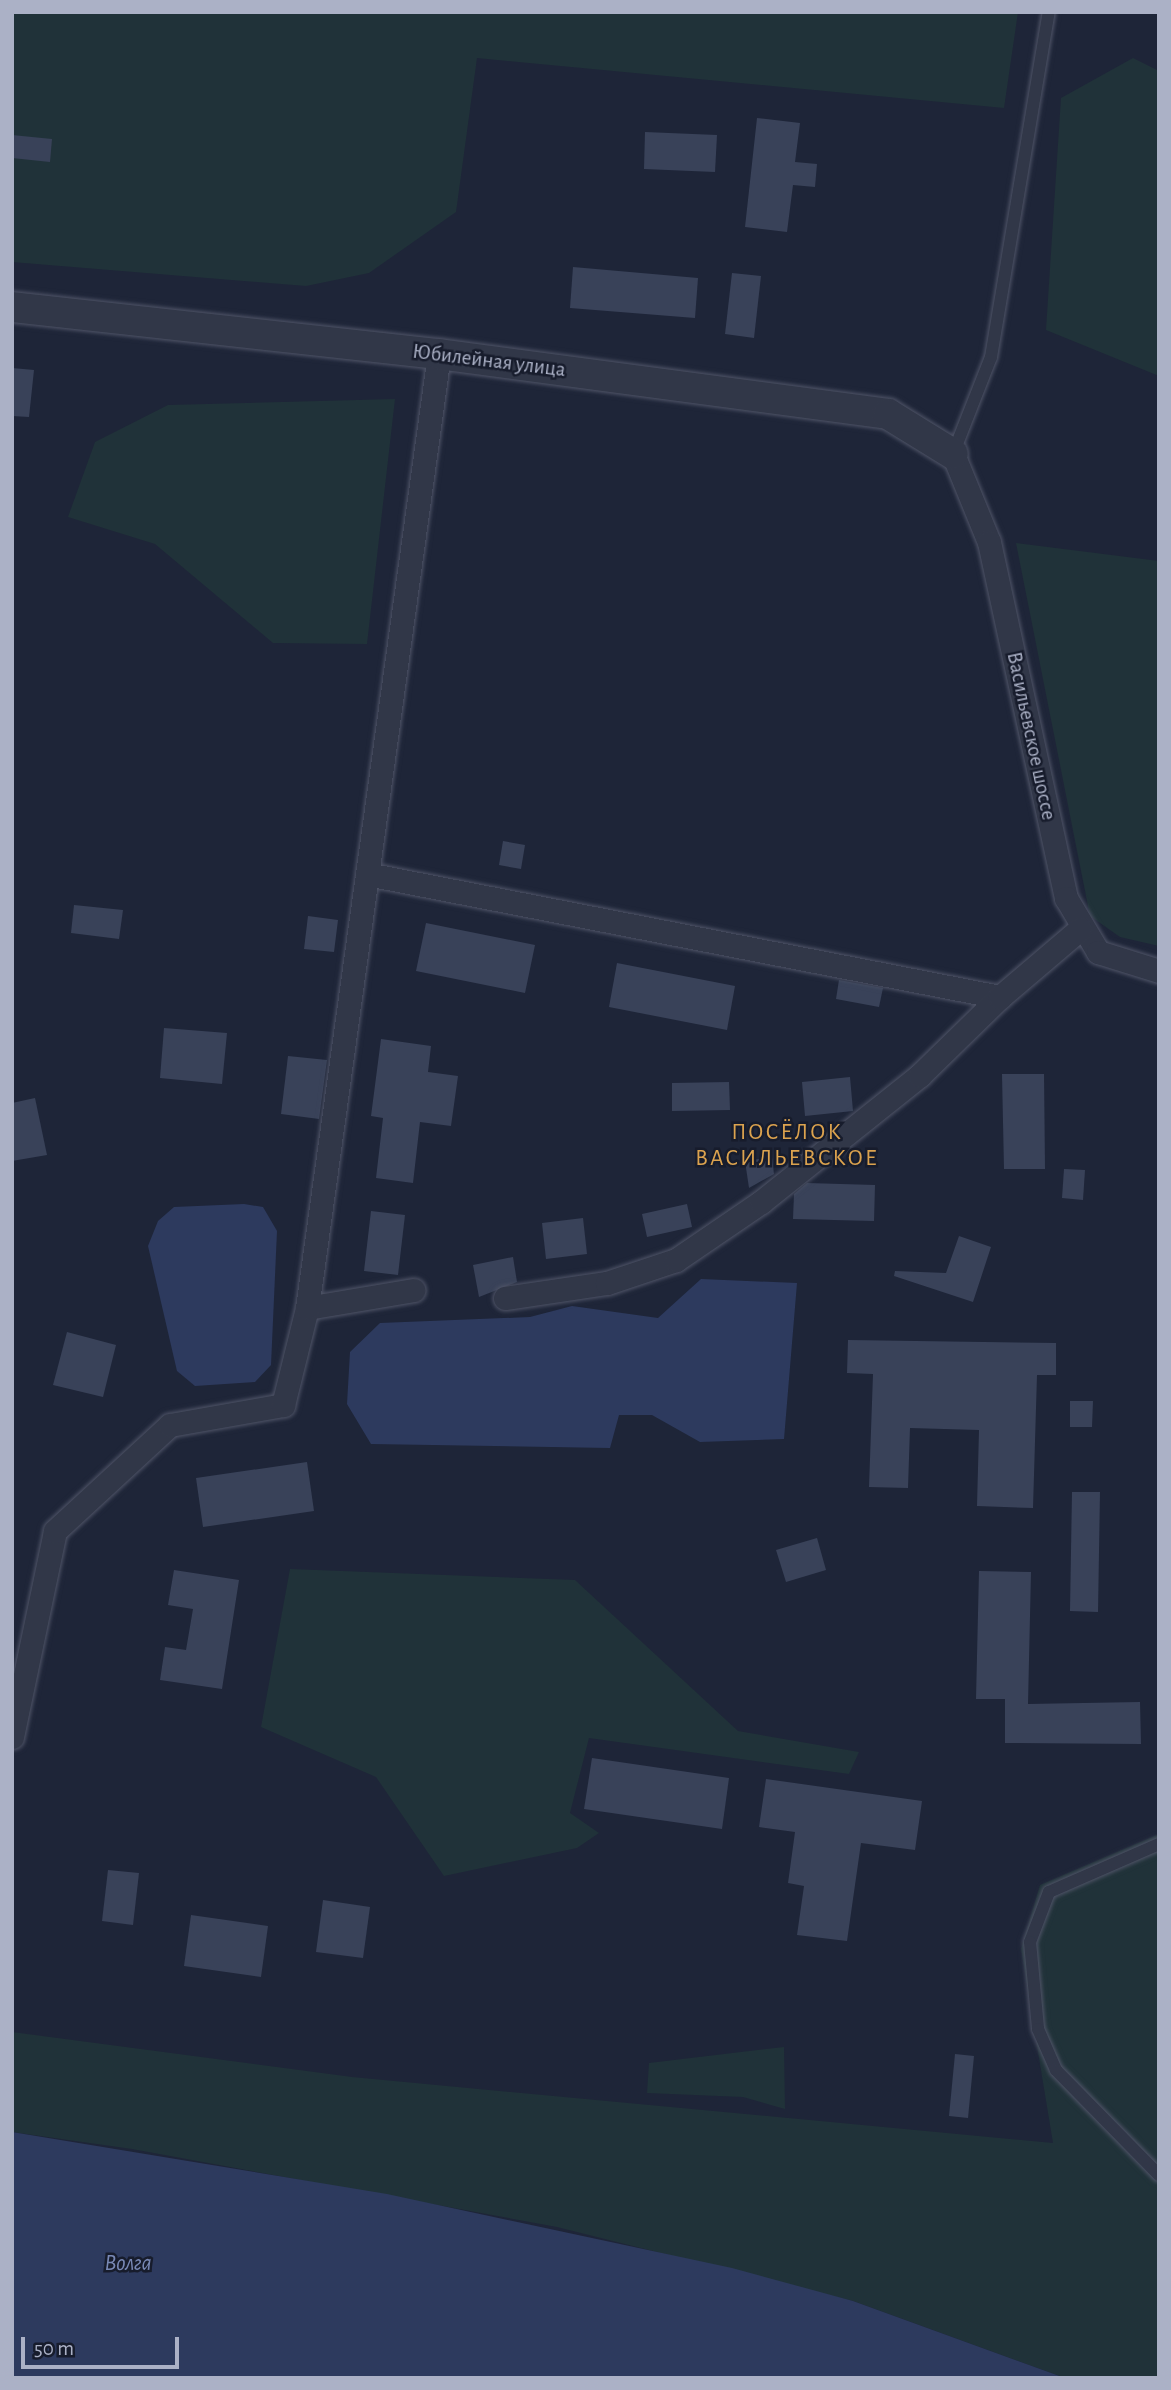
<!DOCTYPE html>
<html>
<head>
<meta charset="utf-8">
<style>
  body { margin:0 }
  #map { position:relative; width:1171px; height:2390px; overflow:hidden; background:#1e2538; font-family:"Alegreya Sans",sans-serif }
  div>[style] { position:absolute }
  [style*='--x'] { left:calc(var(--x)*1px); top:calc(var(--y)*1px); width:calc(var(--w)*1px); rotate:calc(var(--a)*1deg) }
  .green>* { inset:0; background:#203239 }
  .water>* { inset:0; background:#2d3a5e }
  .building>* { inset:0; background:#394259 }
  .roads { filter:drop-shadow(0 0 2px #4f5467) drop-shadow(0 0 2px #4f5467) }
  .service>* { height:12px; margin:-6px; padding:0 6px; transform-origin:6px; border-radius:6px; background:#313748 }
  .minor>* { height:23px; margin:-11.5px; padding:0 11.5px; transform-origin:11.5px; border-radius:11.5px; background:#313748 }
  .tertiary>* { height:30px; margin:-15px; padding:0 15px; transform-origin:15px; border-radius:15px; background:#313748 }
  span { translate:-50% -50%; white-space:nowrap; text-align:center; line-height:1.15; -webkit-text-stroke:5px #171c2c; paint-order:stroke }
  .street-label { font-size:21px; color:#abb1c6 }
  .neighbourhood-label { font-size:23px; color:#dca34f; letter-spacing:2px }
  .water-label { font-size:23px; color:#7888b5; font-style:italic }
  .frame { position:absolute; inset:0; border:14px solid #abb1c6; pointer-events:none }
  .scale { position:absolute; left:21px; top:2337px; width:158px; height:32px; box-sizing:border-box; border:4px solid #abb1c6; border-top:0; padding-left:9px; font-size:21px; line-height:24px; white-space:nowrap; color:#abb1c6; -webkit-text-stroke:5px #171c2c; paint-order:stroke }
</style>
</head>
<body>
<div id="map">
  <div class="green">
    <div style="clip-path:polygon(12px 12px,1018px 12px,1004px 108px,477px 58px,456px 212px,369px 273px,306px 286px,12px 262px)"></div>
    <div style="clip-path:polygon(1133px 58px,1159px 71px,1159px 376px,1046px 330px,1061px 98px)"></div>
    <div style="clip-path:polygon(395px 399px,367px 644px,273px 643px,155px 544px,68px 517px,95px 442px,168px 405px)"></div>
    <div style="clip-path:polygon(1016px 543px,1159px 561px,1159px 946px,1120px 937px,1090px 916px)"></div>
    <div style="clip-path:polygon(290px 1569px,575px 1580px,738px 1731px,859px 1752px,849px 1774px,589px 1738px,570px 1813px,599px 1833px,577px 1848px,444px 1876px,376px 1777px,261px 1727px)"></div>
    <div style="clip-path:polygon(1159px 1834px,1159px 2378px,1065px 2378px,853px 2301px,557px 2227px,132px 2149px,12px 2132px,12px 2032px,352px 2077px,1053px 2143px,1021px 1949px,1040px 1885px)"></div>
    <div style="clip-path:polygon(784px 2047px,785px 2109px,743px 2097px,647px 2093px,649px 2063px)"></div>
  </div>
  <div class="water">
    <div style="clip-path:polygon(244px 1204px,263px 1207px,277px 1231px,271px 1365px,255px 1382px,195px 1386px,177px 1371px,148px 1246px,158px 1221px,174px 1207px)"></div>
    <div style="clip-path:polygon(701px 1279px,797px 1283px,784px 1439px,700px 1442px,652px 1415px,619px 1415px,610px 1448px,371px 1444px,347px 1404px,350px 1352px,380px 1323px,530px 1317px,572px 1306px,658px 1318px)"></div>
    <div style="clip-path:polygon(12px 2132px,387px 2194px,732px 2268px,853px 2301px,1065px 2378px,12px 2378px)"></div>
  </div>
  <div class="building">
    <div style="clip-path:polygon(757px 118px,800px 123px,795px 162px,817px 164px,815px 187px,793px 185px,787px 232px,745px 227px)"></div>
    <div style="clip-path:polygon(645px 132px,717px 135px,715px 172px,644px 169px)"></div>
    <div style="clip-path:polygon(12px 135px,52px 139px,50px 162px,12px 158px)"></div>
    <div style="clip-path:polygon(573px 267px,698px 278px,695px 318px,570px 308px)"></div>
    <div style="clip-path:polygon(732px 273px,761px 276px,754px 338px,725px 334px)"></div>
    <div style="clip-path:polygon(12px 368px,34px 370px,29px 417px,12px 416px)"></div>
    <div style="clip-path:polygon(503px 841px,525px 845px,521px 869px,499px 865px)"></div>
    <div style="clip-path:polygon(74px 905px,123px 910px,119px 939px,71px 933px)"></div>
    <div style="clip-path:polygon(308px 916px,338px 920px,334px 952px,304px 949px)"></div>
    <div style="clip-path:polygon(426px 923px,535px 945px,525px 993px,416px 971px)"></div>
    <div style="clip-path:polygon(617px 963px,735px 986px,727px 1030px,609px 1007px)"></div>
    <div style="clip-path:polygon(839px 980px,883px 988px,879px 1007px,836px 999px)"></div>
    <div style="clip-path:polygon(164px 1028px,227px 1033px,222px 1084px,160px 1078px)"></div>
    <div style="clip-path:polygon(381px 1039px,431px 1046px,428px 1072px,458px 1076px,451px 1126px,420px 1122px,413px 1183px,376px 1178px,383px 1118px,371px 1116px)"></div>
    <div style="clip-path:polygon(288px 1056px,327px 1060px,319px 1119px,281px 1114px)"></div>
    <div style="clip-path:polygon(1002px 1074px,1044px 1074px,1045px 1169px,1004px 1169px)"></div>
    <div style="clip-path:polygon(850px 1077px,853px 1111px,805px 1116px,802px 1082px)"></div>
    <div style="clip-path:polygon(729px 1082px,730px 1110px,672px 1111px,672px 1083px)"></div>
    <div style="clip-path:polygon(35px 1098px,47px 1155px,12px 1161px,12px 1103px)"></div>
    <div style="clip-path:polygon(772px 1157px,774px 1174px,749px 1188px,745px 1161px)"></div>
    <div style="clip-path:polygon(1064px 1169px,1085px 1170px,1083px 1200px,1062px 1198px)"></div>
    <div style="clip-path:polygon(807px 1183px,875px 1185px,874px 1221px,793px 1219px,794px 1194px)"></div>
    <div style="clip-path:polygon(687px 1204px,692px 1227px,647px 1237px,642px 1214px)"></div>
    <div style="clip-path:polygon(371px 1211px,405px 1215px,398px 1275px,364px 1271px)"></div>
    <div style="clip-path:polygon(583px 1218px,587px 1254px,546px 1259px,542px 1223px)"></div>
    <div style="clip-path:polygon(959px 1236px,991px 1247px,973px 1302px,894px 1276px,895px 1271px,946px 1273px)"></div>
    <div style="clip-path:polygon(513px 1257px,517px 1282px,479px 1297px,473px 1265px)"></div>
    <div style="clip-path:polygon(67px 1332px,116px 1345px,103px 1397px,53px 1385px)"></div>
    <div style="clip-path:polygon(848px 1340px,1056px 1343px,1056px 1375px,1037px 1375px,1033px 1508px,977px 1506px,979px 1430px,910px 1428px,908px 1488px,869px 1487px,873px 1374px,847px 1373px)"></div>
    <div style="clip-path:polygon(1070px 1401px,1093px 1401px,1092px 1427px,1070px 1427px)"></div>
    <div style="clip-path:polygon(307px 1462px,314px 1511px,203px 1527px,196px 1478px)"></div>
    <div style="clip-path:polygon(1072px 1492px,1100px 1492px,1098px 1612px,1070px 1611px)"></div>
    <div style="clip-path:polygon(817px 1538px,826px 1570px,786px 1582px,776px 1550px)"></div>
    <div style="clip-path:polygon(174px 1570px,239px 1580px,222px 1689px,160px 1680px,165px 1647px,186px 1650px,193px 1609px,168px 1605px)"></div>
    <div style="clip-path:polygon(979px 1571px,1031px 1572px,1028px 1704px,1140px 1702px,1141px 1744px,1005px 1743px,1005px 1699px,976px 1699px)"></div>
    <div style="clip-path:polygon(592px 1758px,729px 1778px,722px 1829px,584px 1809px)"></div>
    <div style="clip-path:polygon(766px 1779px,922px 1801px,915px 1850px,861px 1843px,847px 1941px,797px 1935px,804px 1886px,788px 1883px,795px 1832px,759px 1827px)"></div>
    <div style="clip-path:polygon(108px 1870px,139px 1873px,133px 1925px,102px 1921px)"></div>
    <div style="clip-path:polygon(323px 1900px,370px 1907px,363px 1958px,316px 1952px)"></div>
    <div style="clip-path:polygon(191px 1915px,268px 1926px,261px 1977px,184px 1966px)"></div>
    <div style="clip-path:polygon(955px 2054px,974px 2056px,968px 2118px,949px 2116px)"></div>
  </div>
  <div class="roads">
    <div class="service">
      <div style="--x:953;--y:454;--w:104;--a:-68.6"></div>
      <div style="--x:991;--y:357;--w:350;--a:-80.5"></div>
      <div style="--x:1159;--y:1844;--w:120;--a:156.4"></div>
      <div style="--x:1049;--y:1892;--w:53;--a:110.8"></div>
      <div style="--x:1030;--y:1942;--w:87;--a:84.7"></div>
      <div style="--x:1038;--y:2029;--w:45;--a:66.3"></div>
      <div style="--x:1056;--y:2070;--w:147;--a:45.6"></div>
    </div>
    <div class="minor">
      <div style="--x:953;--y:454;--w:95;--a:67.8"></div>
      <div style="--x:989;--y:542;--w:364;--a:77.8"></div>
      <div style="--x:1066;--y:898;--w:63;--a:59.3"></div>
      <div style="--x:1098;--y:952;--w:64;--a:17.3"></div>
      <div style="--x:367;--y:874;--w:645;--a:11"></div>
      <div style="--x:505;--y:1298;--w:103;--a:-8.4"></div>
      <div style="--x:607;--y:1283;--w:73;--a:-18.4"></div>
      <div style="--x:676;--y:1260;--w:103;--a:-34.3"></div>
      <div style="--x:761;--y:1202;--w:203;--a:-38.6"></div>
      <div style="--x:920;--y:1075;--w:112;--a:-44.3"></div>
      <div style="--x:1000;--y:997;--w:105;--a:-40.4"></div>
      <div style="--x:307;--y:1308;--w:108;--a:-9.6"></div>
      <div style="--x:12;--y:1737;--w:210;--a:-78.2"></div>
      <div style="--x:55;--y:1531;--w:156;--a:-42.7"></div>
      <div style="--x:170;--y:1425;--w:115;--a:-10"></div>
      <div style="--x:283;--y:1405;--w:100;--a:-76.1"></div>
      <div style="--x:307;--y:1308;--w:963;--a:-82.12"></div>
    </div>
    <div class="tertiary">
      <div style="--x:12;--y:307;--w:430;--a:6.3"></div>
      <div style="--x:439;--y:354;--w:453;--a:7.6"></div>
      <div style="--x:888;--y:414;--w:76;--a:31.6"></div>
    </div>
  </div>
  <div class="street-label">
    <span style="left:489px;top:361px;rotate:7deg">Юбилейная улица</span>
    <span style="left:1031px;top:736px;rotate:78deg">Васильевское шоссе</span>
  </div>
  <div class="neighbourhood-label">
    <span style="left:787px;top:1146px">ПОСЁЛОК<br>ВАСИЛЬЕВСКОЕ</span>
  </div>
  <div class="water-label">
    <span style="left:128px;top:2264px">Волга</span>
  </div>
  <div class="frame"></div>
  <div class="scale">50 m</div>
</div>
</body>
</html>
